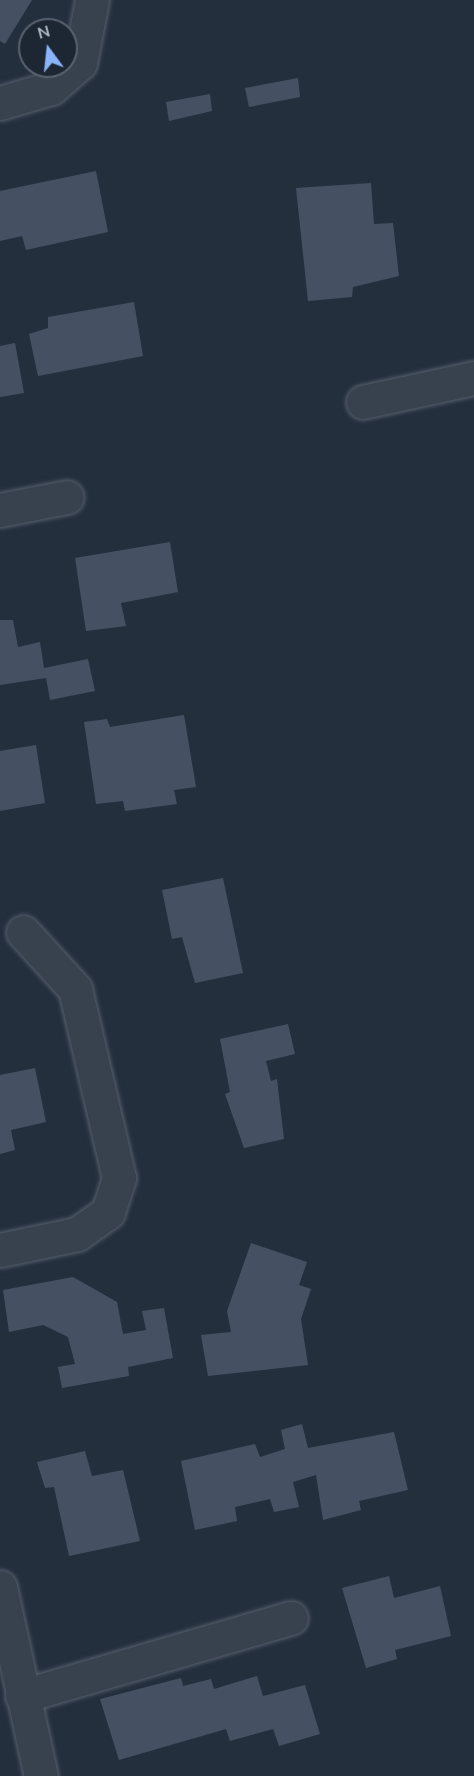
<!DOCTYPE html>
<html>
<head>
<meta charset="utf-8">
<style>
  body { margin:0 }
  #map { position:relative; width:474px; height:1776px; overflow:hidden; background:#242f3e; font-family:"Nunito Sans",sans-serif }
  div>[style] { position:absolute }
  [style*='--x'] { left:calc(var(--x)*1px); top:calc(var(--y)*1px); width:calc(var(--w)*1px); rotate:calc(var(--a)*1deg) }
  .building>* { inset:0; background:#455162 }
  .roads { filter:drop-shadow(0 0 2px #565f6c) drop-shadow(0 0 2px #565f6c) }
  .minor>* { height:33px; margin:-16.5px; padding:0 16.5px; transform-origin:16.5px; border-radius:16.5px; background:#38414e }
  span { translate:-50% -50%; white-space:nowrap; text-align:center; line-height:1.15; -webkit-text-stroke:4.5px #1d2633; paint-order:stroke }
  .north { position:absolute; left:18px; top:18px; width:60px; height:60px; box-sizing:border-box; background:#1d2633; border:2px solid #59626f; border-radius:50%; rotate:345deg; font-size:16px; font-weight:700; line-height:24px; text-align:center; color:#b4bcc9 }
  .north::after { content:''; display:block; margin:auto; width:21px; height:27px; background:#8ab4f8; clip-path:polygon(50% 0,100% 100%,50% 72%,0 100%) }
</style>
</head>
<body>
<div id="map">
  <div class="building">
    <div style="clip-path:polygon(0 0,32px 0,5px 44px,0 41px)"></div>
    <div style="clip-path:polygon(298px 78px,300px 97px,249px 107px,245px 88px)"></div>
    <div style="clip-path:polygon(210px 94px,212px 111px,169px 121px,166px 102px)"></div>
    <div style="clip-path:polygon(96px 171px,108px 232px,26px 250px,22px 236px,0 241px,0 191px)"></div>
    <div style="clip-path:polygon(371px 183px,374px 224px,393px 223px,399px 276px,353px 287px,352px 297px,308px 301px,296px 188px)"></div>
    <div style="clip-path:polygon(134px 302px,143px 356px,38px 376px,29px 334px,48px 328px,48px 317px)"></div>
    <div style="clip-path:polygon(15px 343px,24px 393px,0 397px,0 346px)"></div>
    <div style="clip-path:polygon(170px 542px,178px 592px,121px 603px,126px 626px,86px 631px,75px 558px)"></div>
    <div style="clip-path:polygon(0 620px,13px 620px,18px 647px,40px 642px,44px 668px,88px 659px,95px 691px,50px 700px,46px 678px,0 685px)"></div>
    <div style="clip-path:polygon(184px 715px,196px 787px,174px 790px,177px 804px,125px 811px,123px 801px,96px 804px,84px 722px,107px 719px,110px 727px)"></div>
    <div style="clip-path:polygon(36px 745px,45px 803px,0 811px,0 751px)"></div>
    <div style="clip-path:polygon(223px 878px,243px 973px,195px 983px,182px 937px,172px 939px,162px 890px)"></div>
    <div style="clip-path:polygon(288px 1024px,295px 1054px,266px 1061px,271px 1081px,277px 1079px,284px 1139px,244px 1148px,225px 1094px,230px 1092px,220px 1039px)"></div>
    <div style="clip-path:polygon(35px 1068px,46px 1122px,11px 1130px,15px 1150px,0 1154px,0 1075px)"></div>
    <div style="clip-path:polygon(251px 1243px,307px 1262px,299px 1285px,311px 1289px,301px 1319px,308px 1365px,208px 1376px,201px 1335px,231px 1332px,227px 1311px)"></div>
    <div style="clip-path:polygon(73px 1277px,117px 1302px,123px 1334px,146px 1330px,142px 1311px,164px 1308px,173px 1358px,128px 1367px,129px 1376px,62px 1388px,58px 1367px,75px 1364px,68px 1337px,43px 1325px,9px 1332px,3px 1290px)"></div>
    <div style="clip-path:polygon(302px 1424px,308px 1448px,394px 1432px,408px 1490px,359px 1501px,361px 1510px,323px 1520px,316px 1475px,293px 1482px,299px 1507px,274px 1512px,270px 1499px,235px 1507px,237px 1521px,195px 1530px,181px 1461px,255px 1444px,260px 1457px,285px 1449px,281px 1430px)"></div>
    <div style="clip-path:polygon(85px 1451px,92px 1476px,123px 1470px,140px 1541px,69px 1556px,54px 1487px,45px 1488px,37px 1462px)"></div>
    <div style="clip-path:polygon(389px 1576px,394px 1598px,440px 1586px,451px 1636px,395px 1650px,397px 1659px,366px 1668px,342px 1588px)"></div>
    <div style="clip-path:polygon(257px 1676px,263px 1696px,305px 1685px,320px 1734px,279px 1746px,273px 1729px,230px 1741px,226px 1729px,119px 1760px,100px 1699px,181px 1678px,183px 1686px,211px 1679px,214px 1689px)"></div>
  </div>
  <div class="roads">
    <div class="minor">
      <div style="--x:0;--y:103;--w:53;--a:-16.4"></div>
      <div style="--x:51;--y:88;--w:38;--a:-41"></div>
      <div style="--x:80;--y:63;--w:64;--a:-79.2"></div>
      <div style="--x:363;--y:402;--w:114;--a:-12.2"></div>
      <div style="--x:0;--y:510;--w:68;--a:-11"></div>
      <div style="--x:0;--y:1250;--w:79;--a:-11.7"></div>
      <div style="--x:77;--y:1234;--w:38;--a:-35"></div>
      <div style="--x:108;--y:1212;--w:36;--a:-72"></div>
      <div style="--x:119;--y:1178;--w:194;--a:-103.1"></div>
      <div style="--x:75;--y:989;--w:77;--a:-132.4"></div>
      <div style="--x:0;--y:1587;--w:193;--a:77.8"></div>
      <div style="--x:22;--y:1696;--w:280;--a:-16.2"></div>
    </div>
  </div>
  <div class="north">N</div>
</div>
</body>
</html>
